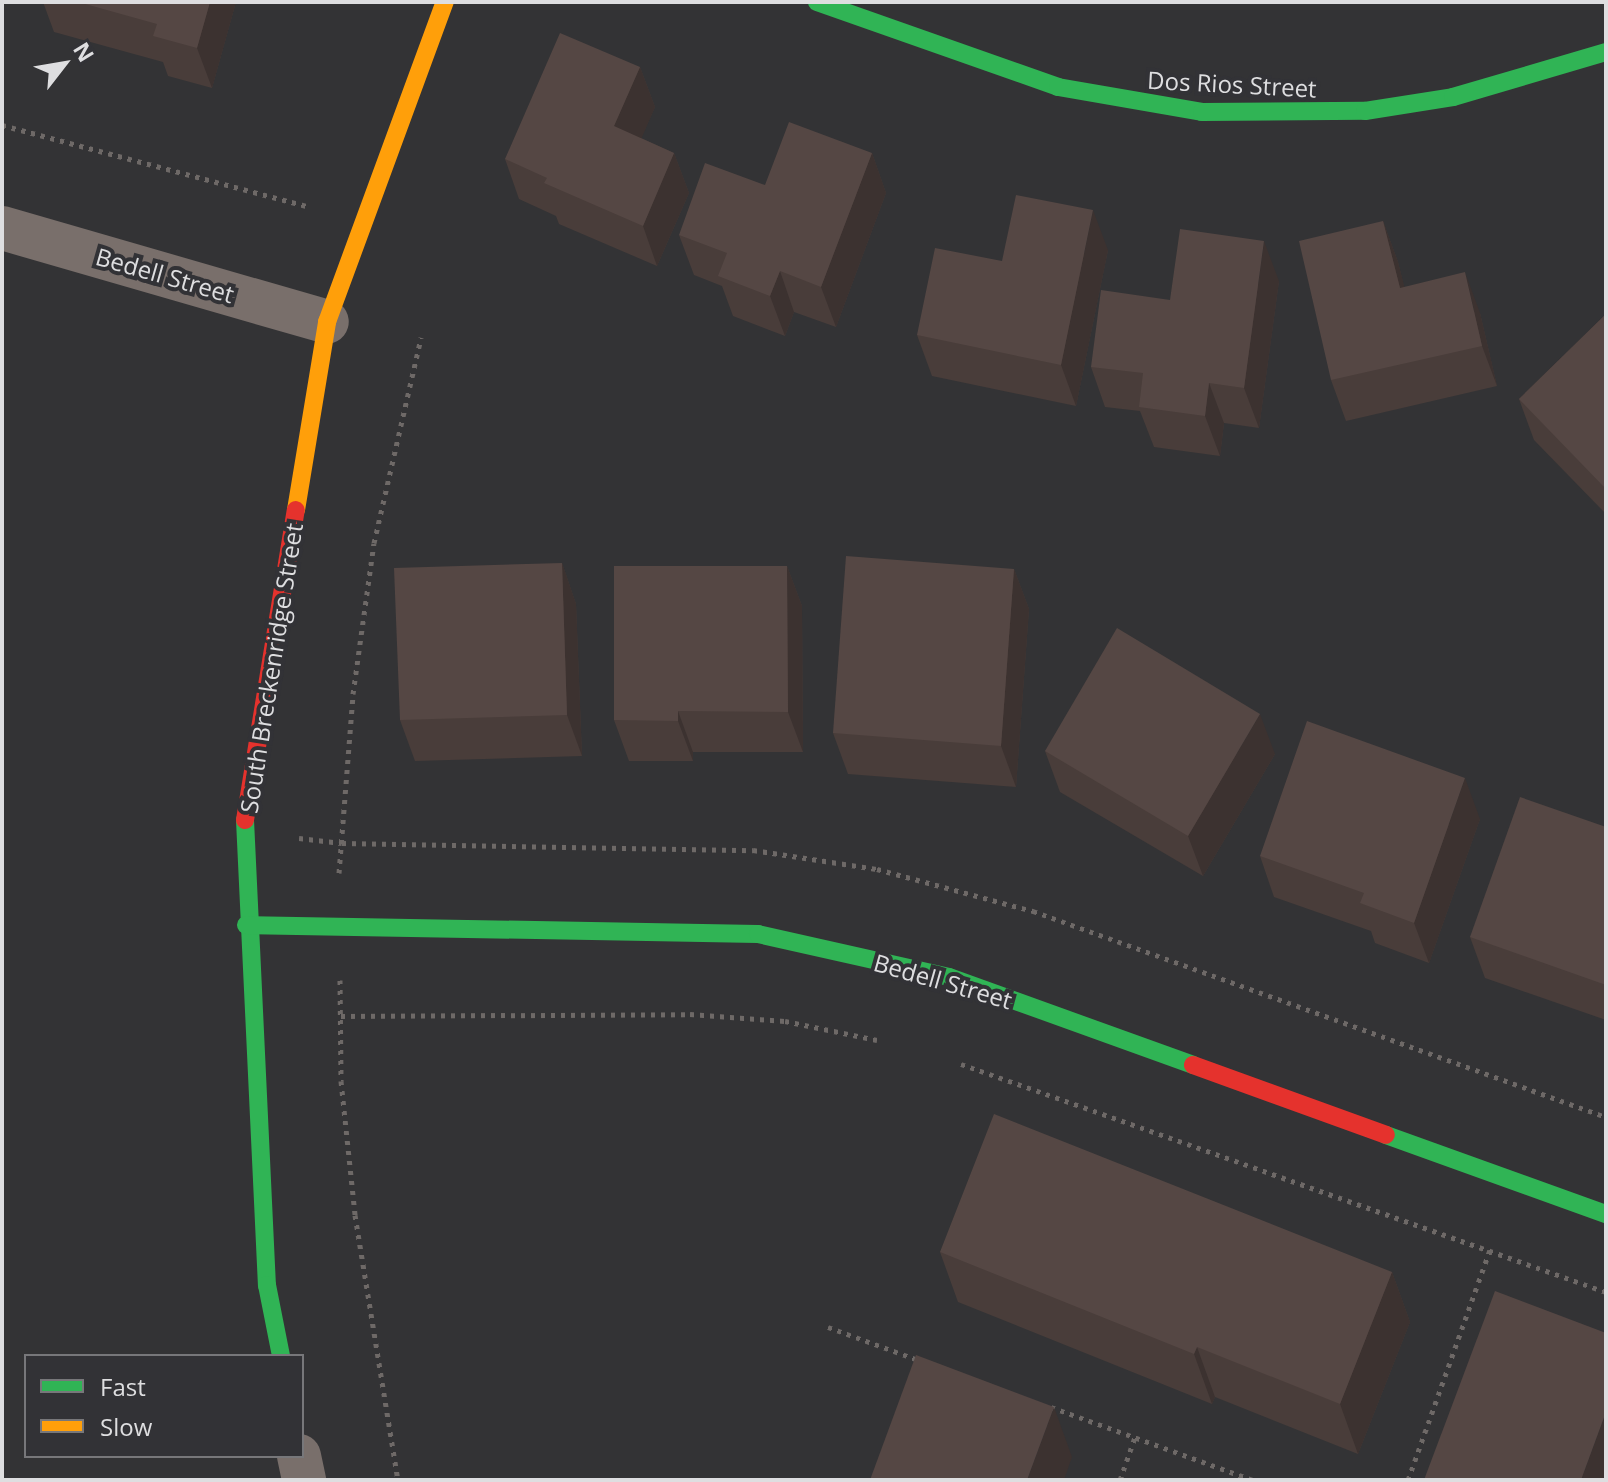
<!DOCTYPE html>
<html>
<head>
<meta charset="utf-8">
<style>
  body { margin:0 }
  #map { position:relative; width:1608px; height:1482px; overflow:hidden; background:#333335; font-family:"Open Sans",sans-serif }
  div>[style] { position:absolute }
  [style*='--x'] { left:calc(var(--x)*1px); top:calc(var(--y)*1px); width:calc(var(--w)*1px); rotate:calc(var(--a)*1deg) }
  .path>* { height:5px; margin-top:-2.5px; transform-origin:0; background:repeating-linear-gradient(90deg,#6e6967 0 4px,transparent 0 10px) }
  .street>* { height:44px; margin:-22px; padding:0 22px; transform-origin:22px; border-radius:22px; background:#796f6b }
  .fast>* { height:18px; margin:-9px; padding:0 9px; transform-origin:9px; border-radius:9px; background:#30b455 }
  .slow>* { height:18px; margin:-9px; padding:0 9px; transform-origin:9px; border-radius:9px; background:#ff9f0a }
  .jam>* { height:18px; margin:-9px; padding:0 9px; transform-origin:9px; border-radius:9px; background:#e5322d }
  .wall>* { inset:0; background:#493d3a }
  .shaded-wall>* { inset:0; background:#3c3230 }
  .building>* { inset:0; background:#554744 }
  span { translate:-50% -50%; white-space:nowrap; text-align:center; line-height:1.15; -webkit-text-stroke:8px #323236; paint-order:stroke }
  .street-label { font-size:24px; color:#dedee0 }
  .frame { position:absolute; inset:0; border:4px solid #dedee0; pointer-events:none }
  .legend { position:absolute; left:24px; top:1354px; width:280px; height:104px; box-sizing:border-box; background:#323236; border:2px solid #77777a; margin:0; padding:10px 14px; list-style:none; font-size:24px; color:#dedee0 }
  .legend li { display:flex; align-items:center; gap:16px; height:40px }
  .legend b { width:40px; border:2px solid #77777a }
  .north { position:absolute; left:24px; top:24px; width:80px; height:80px; -webkit-text-stroke:6px #323236; paint-order:stroke; rotate:59deg; font-size:22px; font-weight:700; line-height:32px; text-align:center; color:#dedee0 }
  .north::after { content:''; display:block; margin:auto; width:28px; height:36px; background:#dedee0; clip-path:polygon(50% 0,100% 100%,50% 72%,0 100%) }
</style>
</head>
<body>
<div id="map">
  <div class="path">
    <div style="--x:2;--y:125;--w:319;--a:14.9"></div>
    <div style="--x:299;--y:838;--w:43;--a:6.6"></div>
    <div style="--x:342;--y:843;--w:411;--a:1"></div>
    <div style="--x:753;--y:850;--w:125;--a:8.7"></div>
    <div style="--x:877;--y:869;--w:162;--a:15.1"></div>
    <div style="--x:1033;--y:911;--w:609;--a:19.77"></div>
    <div style="--x:339;--y:873;--w:180;--a:-85.5"></div>
    <div style="--x:353;--y:694;--w:152;--a:-82.1"></div>
    <div style="--x:374;--y:543;--w:211;--a:-77.1"></div>
    <div style="--x:340;--y:980;--w:101;--a:89.4"></div>
    <div style="--x:341;--y:1081;--w:135;--a:84"></div>
    <div style="--x:355;--y:1215;--w:268;--a:80.8"></div>
    <div style="--x:341;--y:1016;--w:349;--a:-0.3"></div>
    <div style="--x:690;--y:1014;--w:95;--a:4.2"></div>
    <div style="--x:785;--y:1021;--w:94;--a:11.7"></div>
    <div style="--x:961;--y:1064;--w:684;--a:19.47"></div>
    <div style="--x:828;--y:1327;--w:99;--a:20.1"></div>
    <div style="--x:1051;--y:1407;--w:215;--a:19.9"></div>
    <div style="--x:1120;--y:1480;--w:46;--a:-70.8"></div>
    <div style="--x:1408;--y:1480;--w:244;--a:-70.4"></div>
  </div>
  <div class="street">
    <div style="--x:2;--y:228;--w:338;--a:16.1"></div>
    <div style="--x:299;--y:1456;--w:25;--a:78"></div>
  </div>
  <div class="fast">
    <div style="--x:817;--y:2;--w:256;--a:19.4"></div>
    <div style="--x:1058;--y:87;--w:146;--a:9.8"></div>
    <div style="--x:1202;--y:112;--w:163;--a:-0.4"></div>
    <div style="--x:1365;--y:111;--w:89;--a:-9"></div>
    <div style="--x:1453;--y:97;--w:159;--a:-16.4"></div>
    <div style="--x:245;--y:820;--w:466;--a:87.3"></div>
    <div style="--x:267;--y:1285;--w:72;--a:78.8"></div>
    <div style="--x:246;--y:925;--w:512;--a:1.01"></div>
    <div style="--x:758;--y:934;--w:196;--a:12.7"></div>
    <div style="--x:949;--y:977;--w:259;--a:19.8"></div>
    <div style="--x:1386;--y:1135;--w:234;--a:19.8"></div>
  </div>
  <div class="slow">
    <div style="--x:296;--y:510;--w:191;--a:-80.6"></div>
    <div style="--x:327;--y:322;--w:341;--a:-69.8"></div>
  </div>
  <div class="jam">
    <div style="--x:245;--y:820;--w:314;--a:-80.7"></div>
    <div style="--x:1193;--y:1065;--w:205;--a:19.9"></div>
  </div>
  <div class="wall">
    <div style="clip-path:polygon(43px 2px,236px 2px,212px 88px,168px 76px,163px 62px,54px 32px)"></div>
    <div style="clip-path:polygon(640px 67px,655px 107px,641px 138px,674px 153px,689px 193px,657px 266px,559px 224px,556px 216px,519px 199px,505px 159px)"></div>
    <div style="clip-path:polygon(872px 153px,886px 193px,836px 327px,794px 312px,785px 336px,733px 316px,722px 286px,694px 275px,679px 235px,765px 185px)"></div>
    <div style="clip-path:polygon(1383px 221px,1398px 262px,1404px 287px,1480px 313px,1497px 386px,1346px 421px,1331px 380px)"></div>
    <div style="clip-path:polygon(1108px 250px,1076px 406px,932px 376px,917px 335px,1002px 261px)"></div>
    <div style="clip-path:polygon(1279px 281px,1259px 428px,1224px 423px,1220px 456px,1154px 447px,1140px 411px,1105px 407px,1091px 367px,1170px 300px)"></div>
    <div style="clip-path:polygon(1606px 314px,1606px 514px,1534px 440px,1519px 399px)"></div>
    <div style="clip-path:polygon(562px 563px,576px 604px,582px 756px,415px 761px,400px 720px)"></div>
    <div style="clip-path:polygon(787px 566px,802px 606px,803px 752px,693px 752px,693px 761px,629px 761px,614px 720px)"></div>
    <div style="clip-path:polygon(1014px 569px,1029px 609px,1016px 787px,848px 774px,833px 733px)"></div>
    <div style="clip-path:polygon(1045px 751px,1275px 754px,1203px 876px,1060px 792px)"></div>
    <div style="clip-path:polygon(1480px 819px,1429px 963px,1375px 943px,1371px 931px,1274px 897px,1260px 856px)"></div>
    <div style="clip-path:polygon(1606px 827px,1606px 1020px,1485px 978px,1470px 937px)"></div>
    <div style="clip-path:polygon(940px 1252px,1392px 1272px,1410px 1322px,1358px 1454px,1215px 1397px,1212px 1404px,958px 1302px)"></div>
  </div>
  <div class="shaded-wall">
    <div style="clip-path:polygon(210px 2px,236px 2px,212px 88px,197px 48px)"></div>
    <div style="clip-path:polygon(640px 67px,655px 107px,629px 167px,614px 126px)"></div>
    <div style="clip-path:polygon(674px 153px,689px 193px,657px 266px,643px 226px)"></div>
    <div style="clip-path:polygon(872px 153px,886px 193px,836px 327px,821px 287px)"></div>
    <div style="clip-path:polygon(1093px 210px,1108px 250px,1076px 406px,1061px 365px)"></div>
    <div style="clip-path:polygon(1383px 221px,1398px 262px,1415px 328px,1400px 288px)"></div>
    <div style="clip-path:polygon(1264px 241px,1279px 281px,1259px 428px,1244px 388px)"></div>
    <div style="clip-path:polygon(780px 271px,794px 312px,785px 336px,770px 296px)"></div>
    <div style="clip-path:polygon(1465px 272px,1480px 313px,1497px 386px,1482px 346px)"></div>
    <div style="clip-path:polygon(1209px 383px,1224px 423px,1220px 456px,1205px 416px)"></div>
    <div style="clip-path:polygon(562px 563px,576px 604px,582px 756px,567px 715px)"></div>
    <div style="clip-path:polygon(787px 566px,802px 606px,803px 752px,788px 712px)"></div>
    <div style="clip-path:polygon(1014px 569px,1029px 609px,1016px 787px,1001px 746px)"></div>
    <div style="clip-path:polygon(678px 711px,693px 752px,693px 761px,678px 721px)"></div>
    <div style="clip-path:polygon(1260px 714px,1275px 754px,1203px 876px,1188px 836px)"></div>
    <div style="clip-path:polygon(1465px 778px,1480px 819px,1429px 963px,1414px 923px)"></div>
    <div style="clip-path:polygon(1392px 1272px,1410px 1322px,1358px 1454px,1340px 1404px)"></div>
    <div style="clip-path:polygon(1197px 1347px,1215px 1397px,1212px 1404px,1194px 1354px)"></div>
    <div style="clip-path:polygon(1054px 1407px,1072px 1457px,1064px 1480px,1027px 1480px)"></div>
    <div style="clip-path:polygon(1606px 1412px,1606px 1480px,1581px 1480px)"></div>
  </div>
  <div class="building">
    <div style="clip-path:polygon(78px 2px,210px 2px,197px 48px,153px 36px,157px 24px)"></div>
    <div style="clip-path:polygon(560px 33px,640px 67px,614px 126px,674px 153px,643px 226px,544px 183px,547px 178px,505px 159px)"></div>
    <div style="clip-path:polygon(789px 122px,872px 153px,821px 287px,780px 271px,770px 296px,718px 276px,727px 253px,679px 235px,705px 163px,765px 185px)"></div>
    <div style="clip-path:polygon(1016px 195px,1093px 210px,1061px 365px,917px 335px,935px 248px,1002px 261px)"></div>
    <div style="clip-path:polygon(1383px 221px,1400px 288px,1465px 272px,1482px 346px,1331px 380px,1299px 241px)"></div>
    <div style="clip-path:polygon(1180px 229px,1264px 241px,1244px 388px,1209px 383px,1205px 416px,1139px 407px,1143px 373px,1091px 367px,1101px 290px,1170px 300px)"></div>
    <div style="clip-path:polygon(1606px 314px,1606px 489px,1519px 399px)"></div>
    <div style="clip-path:polygon(846px 556px,1014px 569px,1001px 746px,833px 733px)"></div>
    <div style="clip-path:polygon(562px 563px,567px 715px,400px 720px,394px 568px)"></div>
    <div style="clip-path:polygon(614px 566px,787px 566px,788px 712px,678px 711px,678px 721px,614px 720px)"></div>
    <div style="clip-path:polygon(1117px 628px,1260px 714px,1188px 836px,1045px 751px)"></div>
    <div style="clip-path:polygon(1307px 721px,1465px 778px,1414px 923px,1360px 903px,1364px 893px,1260px 856px)"></div>
    <div style="clip-path:polygon(1520px 797px,1606px 827px,1606px 985px,1470px 937px)"></div>
    <div style="clip-path:polygon(994px 1114px,1392px 1272px,1340px 1404px,1197px 1347px,1194px 1354px,940px 1252px)"></div>
    <div style="clip-path:polygon(1495px 1291px,1606px 1333px,1606px 1412px,1581px 1480px,1424px 1480px)"></div>
    <div style="clip-path:polygon(916px 1355px,1054px 1407px,1027px 1480px,870px 1480px)"></div>
  </div>
  <div class="street-label">
    <span style="left:1232px;top:84px;rotate:3deg">Dos Rios Street</span>
    <span style="left:165px;top:275px;rotate:16deg">Bedell Street</span>
    <span style="left:271px;top:668px;rotate:-81deg">South Breckenridge Street</span>
    <span style="left:943px;top:981px;rotate:16deg">Bedell Street</span>
  </div>
  <div class="frame"></div>
  <ul class="legend">
  <li><b style="height:10px;background:#30b455"></b>Fast</li>
  <li><b style="height:10px;background:#ff9f0a"></b>Slow</li>
  </ul>
  <div class="north">N</div>
</div>
</body>
</html>
